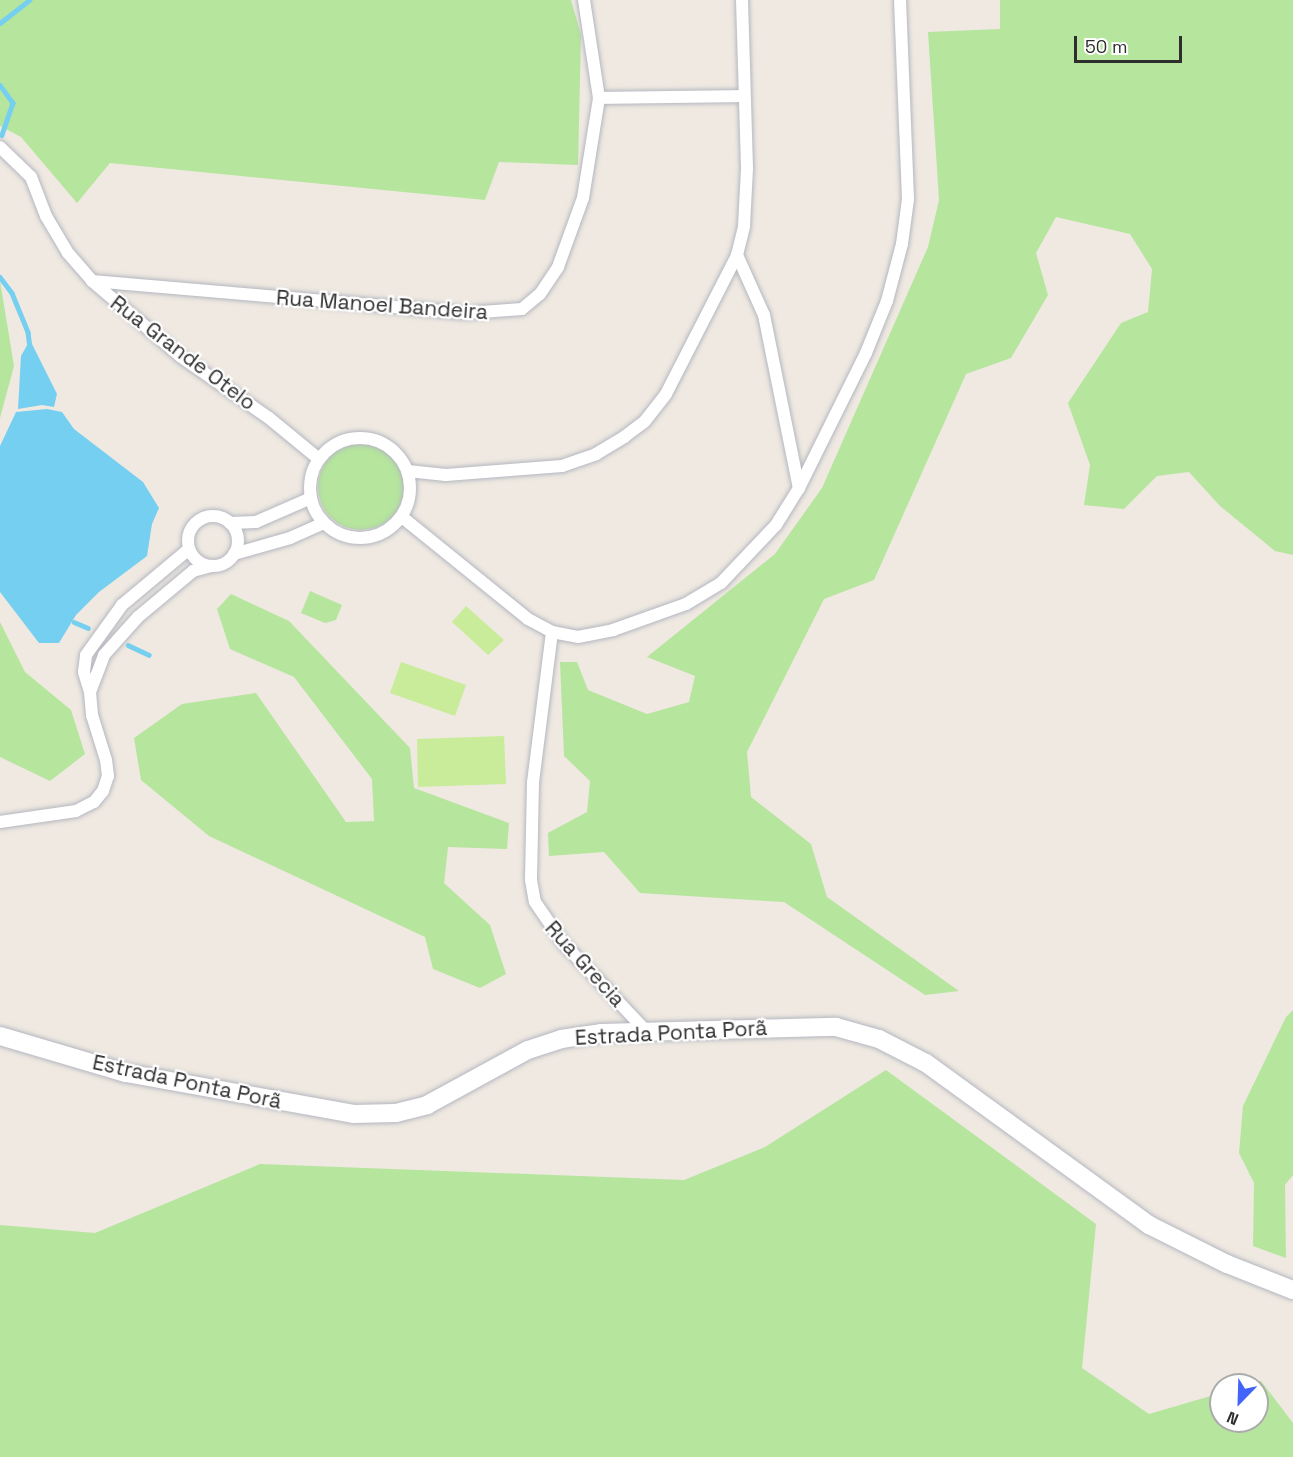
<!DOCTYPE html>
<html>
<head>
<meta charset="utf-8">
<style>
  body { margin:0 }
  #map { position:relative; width:1293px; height:1457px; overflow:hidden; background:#efe9e1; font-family:"Space Grotesk",sans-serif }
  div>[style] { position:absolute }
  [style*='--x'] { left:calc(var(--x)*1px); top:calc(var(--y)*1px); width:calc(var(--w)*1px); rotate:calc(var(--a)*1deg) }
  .green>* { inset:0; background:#b6e59e }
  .round { border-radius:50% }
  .pitch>* { inset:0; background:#c9ec9a }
  .water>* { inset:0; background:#75cff0 }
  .stream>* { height:4.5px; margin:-2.25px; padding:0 2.25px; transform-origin:2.25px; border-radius:2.25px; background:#75cff0 }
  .roads { filter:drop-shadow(0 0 2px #b4b7c1) drop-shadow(0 0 2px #b4b7c1) }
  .street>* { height:12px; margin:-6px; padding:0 6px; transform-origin:6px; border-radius:6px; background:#fff }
  .street>.ring { margin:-6px; padding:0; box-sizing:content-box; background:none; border:12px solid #fff; border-radius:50% }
  .secondary>* { height:18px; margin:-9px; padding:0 9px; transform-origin:9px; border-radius:9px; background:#fff }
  span { translate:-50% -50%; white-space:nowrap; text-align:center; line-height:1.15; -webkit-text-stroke:4.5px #fff; paint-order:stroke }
  .street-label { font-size:21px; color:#2e2e2e }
  .north { position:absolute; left:1209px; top:1373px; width:60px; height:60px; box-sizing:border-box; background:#fff; border:2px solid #ababab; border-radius:50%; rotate:203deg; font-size:16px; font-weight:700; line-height:24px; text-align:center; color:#2e2e2e }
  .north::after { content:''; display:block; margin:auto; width:21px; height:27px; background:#4264fb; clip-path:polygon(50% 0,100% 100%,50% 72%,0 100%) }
  .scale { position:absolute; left:1074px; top:36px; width:108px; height:27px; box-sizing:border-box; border:3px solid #2e2e2e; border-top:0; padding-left:8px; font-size:18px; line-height:21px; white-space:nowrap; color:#2e2e2e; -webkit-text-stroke:4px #fff; paint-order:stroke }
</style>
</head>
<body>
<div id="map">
  <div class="green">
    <div style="clip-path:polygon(0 0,571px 0,581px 35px,578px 165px,499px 162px,485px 200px,110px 163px,77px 203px,21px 137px,0 126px)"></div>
    <div style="clip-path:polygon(1000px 0,1293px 0,1293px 555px,1275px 551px,1220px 506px,1189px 472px,1157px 476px,1124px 509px,1084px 505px,1090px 465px,1068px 403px,1121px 323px,1148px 312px,1152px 269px,1130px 234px,1056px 217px,1036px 253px,1048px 295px,1011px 358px,966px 374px,874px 580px,824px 599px,747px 752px,751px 797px,811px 844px,827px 897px,959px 991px,925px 995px,784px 902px,640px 893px,604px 852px,549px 856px,548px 833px,587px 812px,590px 781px,564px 756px,560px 662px,577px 662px,588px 690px,647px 714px,689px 702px,695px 676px,647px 657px,775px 554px,822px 488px,928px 247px,939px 200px,928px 32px,1000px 29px)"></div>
    <div style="clip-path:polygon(0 281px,14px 366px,0 418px)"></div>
    <div class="round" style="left:318px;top:444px;width:86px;height:86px"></div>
    <div style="clip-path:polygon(310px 591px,342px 605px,336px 620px,325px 623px,301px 613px)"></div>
    <div style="clip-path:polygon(231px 594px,289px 621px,410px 748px,414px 788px,509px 823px,507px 849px,448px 847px,444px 883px,490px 925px,506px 974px,480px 988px,433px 969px,425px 937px,209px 836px,141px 780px,134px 738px,182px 704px,256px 693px,346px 822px,374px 821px,372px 779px,294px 677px,230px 649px,217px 609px)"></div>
    <div style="clip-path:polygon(0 622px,25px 672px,71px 710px,85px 754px,50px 781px,0 757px)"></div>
    <div style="clip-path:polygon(1293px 1010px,1293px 1175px,1285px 1185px,1286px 1258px,1253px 1246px,1254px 1183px,1239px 1153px,1243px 1106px,1286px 1017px)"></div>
    <div style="clip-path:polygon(886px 1070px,1096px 1224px,1082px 1368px,1149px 1414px,1221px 1393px,1221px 1421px,1257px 1421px,1257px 1385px,1246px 1385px,1261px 1381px,1293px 1423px,1293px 1457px,0 1457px,0 1225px,95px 1233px,260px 1164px,684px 1180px,765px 1147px)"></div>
  </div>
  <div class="pitch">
    <div style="clip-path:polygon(466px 606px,504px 640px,488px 655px,452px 622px)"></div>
    <div style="clip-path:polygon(401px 662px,466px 685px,455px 716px,390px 693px)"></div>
    <div style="clip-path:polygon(504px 736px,506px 784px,418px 787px,417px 739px)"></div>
  </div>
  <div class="water">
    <div style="clip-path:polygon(30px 340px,57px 394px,54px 407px,42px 405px,18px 409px,21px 356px)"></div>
    <div style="clip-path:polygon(47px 409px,62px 412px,74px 429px,143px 482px,159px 508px,152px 524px,147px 556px,99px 592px,76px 615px,59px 643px,39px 643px,0 592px,0 446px,16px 412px)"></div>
  </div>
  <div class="stream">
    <div style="--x:0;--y:23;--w:37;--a:-38"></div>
    <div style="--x:0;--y:85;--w:22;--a:54"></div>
    <div style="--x:13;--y:103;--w:34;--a:109"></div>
    <div style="--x:0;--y:277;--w:20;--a:53"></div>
    <div style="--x:12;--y:293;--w:42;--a:67.7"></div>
    <div style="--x:28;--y:332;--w:16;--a:83"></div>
    <div style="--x:74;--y:622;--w:15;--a:23"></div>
    <div style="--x:128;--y:645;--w:23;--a:25"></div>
  </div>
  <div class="roads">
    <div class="street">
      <div style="--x:599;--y:98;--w:145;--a:-0.8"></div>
      <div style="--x:0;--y:147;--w:43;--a:44.1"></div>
      <div style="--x:31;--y:177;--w:42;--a:69"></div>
      <div style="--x:46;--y:216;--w:43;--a:59.3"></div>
      <div style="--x:68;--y:253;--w:37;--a:49"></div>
      <div style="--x:92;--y:281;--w:116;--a:40.4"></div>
      <div style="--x:180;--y:356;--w:108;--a:34.9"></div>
      <div style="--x:269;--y:418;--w:65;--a:39.4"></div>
      <div style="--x:737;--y:255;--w:66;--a:65.8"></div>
      <div style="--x:764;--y:315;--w:177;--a:78.6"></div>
      <div style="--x:92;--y:281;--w:377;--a:4.9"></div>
      <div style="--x:468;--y:313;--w:54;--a:-4.2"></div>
      <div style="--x:522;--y:309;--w:23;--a:-40"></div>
      <div style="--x:540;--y:294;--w:32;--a:-56"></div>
      <div style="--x:558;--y:267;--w:73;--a:-70.1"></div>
      <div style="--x:583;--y:198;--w:101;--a:-80.9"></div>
      <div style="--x:599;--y:98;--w:99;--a:-98.7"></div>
      <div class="ring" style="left:310px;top:438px;width:88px;height:88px"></div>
      <div style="--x:408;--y:471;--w:38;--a:6"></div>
      <div style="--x:446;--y:475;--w:116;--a:-4.4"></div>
      <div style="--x:562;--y:466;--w:36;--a:-19"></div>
      <div style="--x:596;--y:454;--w:33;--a:-31"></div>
      <div style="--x:624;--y:437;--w:26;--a:-37"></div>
      <div style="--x:645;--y:421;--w:34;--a:-52"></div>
      <div style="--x:666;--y:394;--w:156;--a:-62.9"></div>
      <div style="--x:737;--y:255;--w:30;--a:-76"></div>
      <div style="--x:744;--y:226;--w:58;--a:-87"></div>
      <div style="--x:747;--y:168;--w:168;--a:-91.7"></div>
      <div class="ring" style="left:188px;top:516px;width:38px;height:38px"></div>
      <div style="--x:402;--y:517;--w:162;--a:39"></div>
      <div style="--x:528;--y:619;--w:27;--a:28"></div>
      <div style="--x:552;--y:632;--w:152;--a:97.2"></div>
      <div style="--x:533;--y:783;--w:97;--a:91.2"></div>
      <div style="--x:531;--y:880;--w:22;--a:80"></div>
      <div style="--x:535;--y:902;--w:51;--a:55.4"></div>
      <div style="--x:564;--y:944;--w:121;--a:46.7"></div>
      <div style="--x:230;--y:523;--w:26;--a:-2"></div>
      <div style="--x:256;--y:522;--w:60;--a:-23.6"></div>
      <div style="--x:234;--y:554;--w:58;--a:-15.9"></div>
      <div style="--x:290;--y:538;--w:37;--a:-24"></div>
      <div style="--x:552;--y:632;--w:26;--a:11"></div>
      <div style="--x:578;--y:637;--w:36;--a:-11"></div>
      <div style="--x:613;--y:630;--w:77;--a:-19.6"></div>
      <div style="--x:686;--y:604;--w:41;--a:-31"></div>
      <div style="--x:721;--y:583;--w:80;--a:-46.5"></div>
      <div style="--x:776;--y:525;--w:44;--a:-58.1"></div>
      <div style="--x:799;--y:488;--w:151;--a:-63.6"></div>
      <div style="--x:866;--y:353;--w:56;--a:-68"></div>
      <div style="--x:887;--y:301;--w:59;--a:-75.3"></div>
      <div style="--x:902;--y:244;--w:45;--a:-82.4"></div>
      <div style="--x:908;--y:199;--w:199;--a:-92.3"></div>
      <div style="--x:90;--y:692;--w:40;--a:-69"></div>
      <div style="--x:104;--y:655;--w:51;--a:-48.2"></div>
      <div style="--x:138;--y:617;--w:72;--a:-39.9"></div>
      <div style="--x:193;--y:571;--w:20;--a:-15"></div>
      <div style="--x:0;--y:822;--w:77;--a:-8.2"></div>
      <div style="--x:76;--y:811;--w:20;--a:-27"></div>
      <div style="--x:94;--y:802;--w:14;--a:-51"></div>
      <div style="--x:103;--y:791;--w:16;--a:-72"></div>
      <div style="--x:108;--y:776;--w:16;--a:-97"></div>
      <div style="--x:106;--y:760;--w:47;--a:-107.3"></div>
      <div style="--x:92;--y:715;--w:23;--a:-95"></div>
      <div style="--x:90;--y:692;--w:21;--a:-107"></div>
      <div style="--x:84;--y:672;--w:17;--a:-83"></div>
      <div style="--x:86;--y:655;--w:62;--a:-54.2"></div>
      <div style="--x:122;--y:605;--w:87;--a:-39.9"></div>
    </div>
    <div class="secondary">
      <div style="--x:0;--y:1036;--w:131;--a:16.4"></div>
      <div style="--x:126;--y:1073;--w:231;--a:10.2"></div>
      <div style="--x:353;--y:1114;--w:43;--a:-1.3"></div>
      <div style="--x:396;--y:1113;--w:32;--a:-14"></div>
      <div style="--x:427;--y:1105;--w:115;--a:-28.6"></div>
      <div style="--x:528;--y:1050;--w:35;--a:-18"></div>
      <div style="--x:561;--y:1039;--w:40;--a:-8.5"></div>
      <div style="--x:601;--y:1033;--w:235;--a:-1.5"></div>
      <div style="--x:836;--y:1027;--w:45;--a:15.6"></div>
      <div style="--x:879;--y:1039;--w:53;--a:27.1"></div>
      <div style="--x:926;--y:1063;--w:276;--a:36"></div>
      <div style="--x:1149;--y:1225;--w:87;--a:26.6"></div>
      <div style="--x:1227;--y:1264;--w:71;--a:21.5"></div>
    </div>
  </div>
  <div class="street-label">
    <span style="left:382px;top:305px;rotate:4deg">Rua Manoel Bandeira</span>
    <span style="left:183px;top:353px;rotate:37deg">Rua Grande Otelo</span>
    <span style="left:585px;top:964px;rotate:48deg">Rua Grecia</span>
    <span style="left:671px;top:1033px;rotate:-3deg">Estrada Ponta Porã</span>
    <span style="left:187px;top:1082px;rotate:12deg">Estrada Ponta Porã</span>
  </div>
  <div class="north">N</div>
  <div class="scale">50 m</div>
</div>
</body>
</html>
